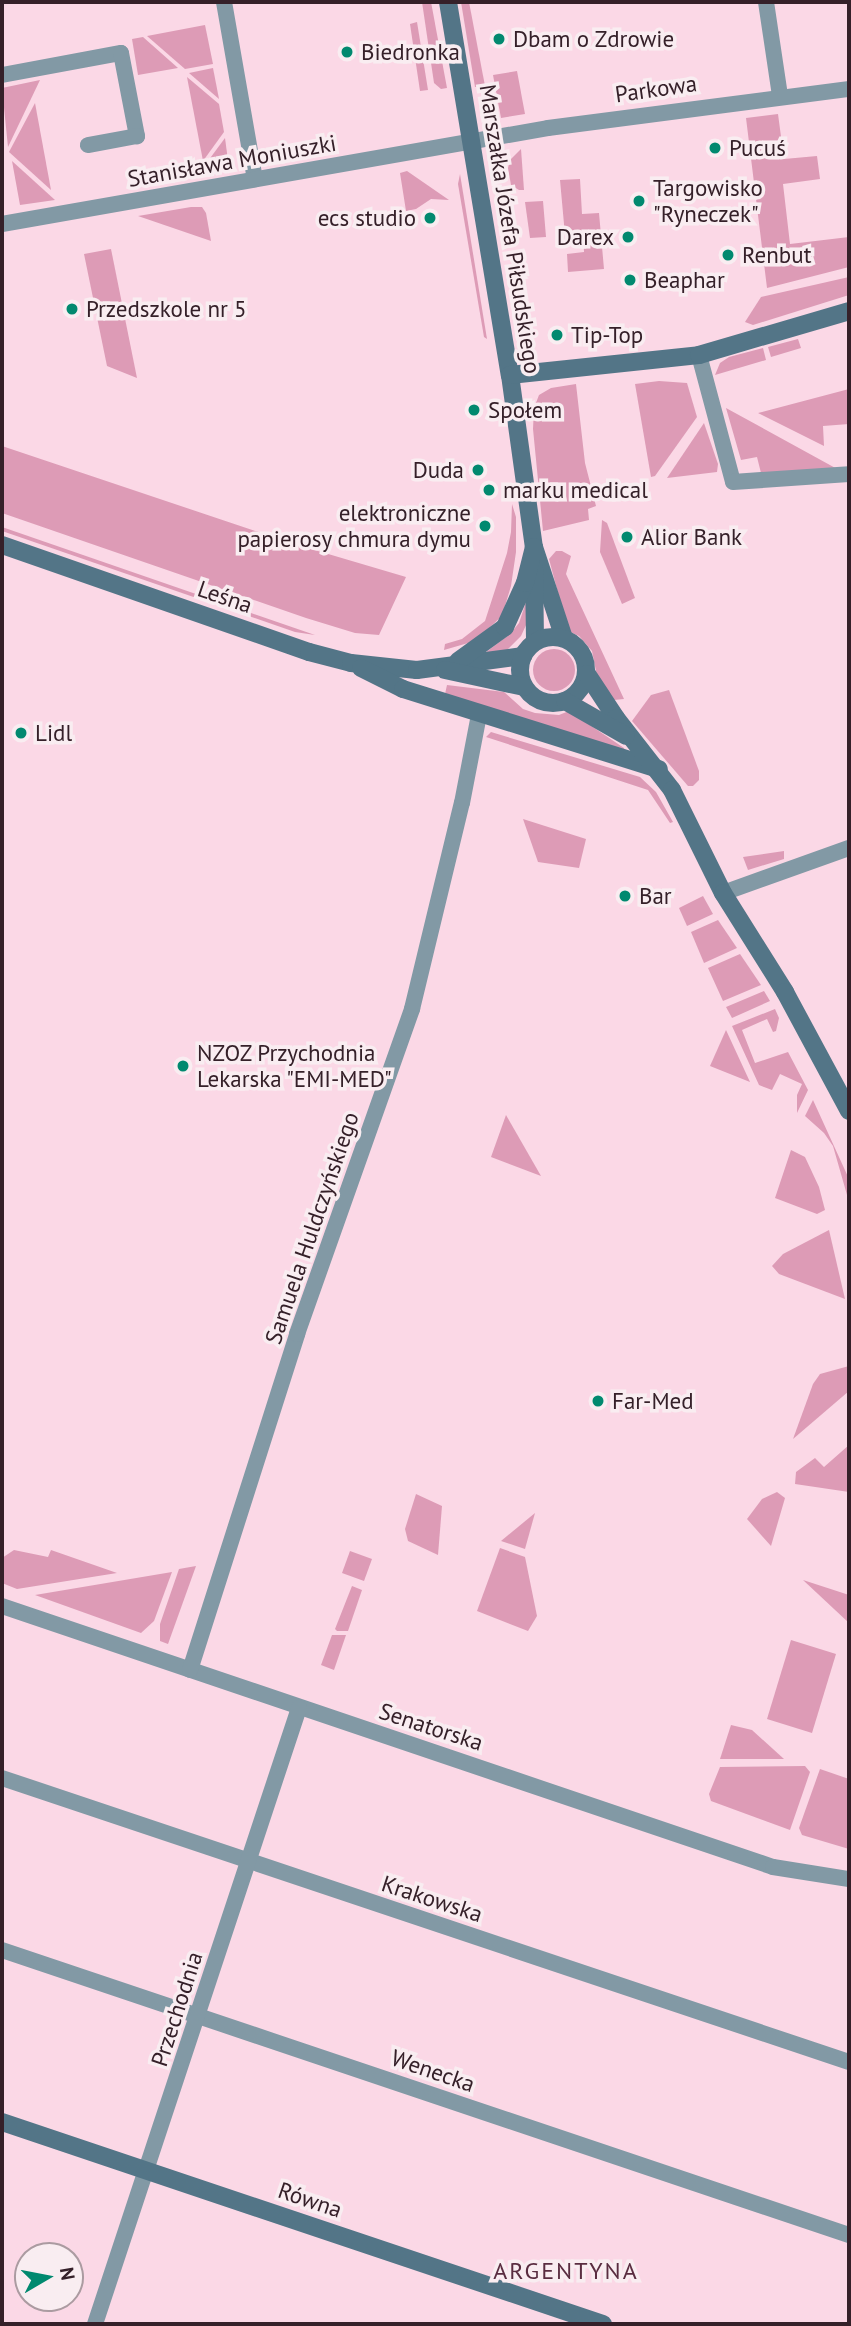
<!DOCTYPE html>
<html>
<head>
<meta charset="utf-8">
<style>
  body { margin:0 }
  #map { position:relative; width:851px; height:2326px; overflow:hidden; background:#fbd8e6; font-family:"PT Sans",sans-serif }
  div>[style] { position:absolute }
  [style*='--x'] { left:calc(var(--x)*1px); top:calc(var(--y)*1px); width:calc(var(--w)*1px); rotate:calc(var(--a)*1deg) }
  .green>* { inset:0; background:#dd9bb6 }
  .round { border-radius:50% }
  .street>* { height:16px; margin:-8px; padding:0 8px; transform-origin:8px; border-radius:8px; background:#8299a5 }
  .secondary>* { height:18px; margin:-9px; padding:0 9px; transform-origin:9px; border-radius:9px; background:#537587 }
  .secondary>.ring { margin:-9px; padding:0; box-sizing:content-box; background:none; border:18px solid #537587; border-radius:50% }
  .dots>* { width:19px; height:19px; translate:-50% -50%; box-sizing:border-box; border:4px solid #f9edf1; border-radius:50% }
  span { translate:-50% -50%; white-space:nowrap; text-align:center; line-height:1.15; -webkit-text-stroke:7px #f9edf1; paint-order:stroke }
  .poi-label { font-size:23px; color:#352029 }
  .left { translate:0 -50%; text-align:left }
  .right { translate:-100% -50%; text-align:right }
  .street-label { font-size:23px; color:#352029 }
  .neighbourhood-label { font-size:24px; color:#5a2d41; letter-spacing:2px }
  .frame { position:absolute; inset:0; border:4px solid #352029; pointer-events:none }
  .north { position:absolute; left:14px; top:2242px; width:70px; height:70px; box-sizing:border-box; background:#f9edf1; border:2px solid #ab9ba1; border-radius:50%; rotate:80deg; font-size:19px; font-weight:700; line-height:28px; text-align:center; color:#352029 }
  .north::after { content:''; display:block; margin:auto; width:24px; height:32px; background:#01896f; clip-path:polygon(50% 0,100% 100%,50% 72%,0 100%) }
</style>
</head>
<body>
<div id="map">
  <div class="green">
    <div style="clip-path:polygon(422px 2px,431px 2px,447px 88px,441px 89px,434px 83px)"></div>
    <div style="clip-path:polygon(461px 2px,469px 2px,485px 86px,475px 87px)"></div>
    <div style="clip-path:polygon(417px 22px,428px 90px,420px 91px,410px 24px)"></div>
    <div style="clip-path:polygon(205px 25px,213px 64px,185px 69px,147px 36px)"></div>
    <div style="clip-path:polygon(143px 37px,178px 68px,138px 75px,132px 39px)"></div>
    <div style="clip-path:polygon(213px 68px,219px 99px,189px 73px)"></div>
    <div style="clip-path:polygon(517px 71px,525px 114px,501px 118px,493px 75px)"></div>
    <div style="clip-path:polygon(187px 77px,219px 104px,224px 132px,203px 161px)"></div>
    <div style="clip-path:polygon(40px 80px,8px 147px,2px 88px)"></div>
    <div style="clip-path:polygon(35px 103px,51px 190px,9px 152px)"></div>
    <div style="clip-path:polygon(778px 114px,784px 159px,817px 156px,820px 179px,783px 184px,790px 244px,849px 237px,849px 267px,767px 288px,746px 118px)"></div>
    <div style="clip-path:polygon(225px 138px,229px 168px,206px 173px,205px 165px)"></div>
    <div style="clip-path:polygon(521px 149px,524px 190px,519px 190px,511px 185px,508px 168px,510px 160px)"></div>
    <div style="clip-path:polygon(12px 161px,55px 200px,20px 205px)"></div>
    <div style="clip-path:polygon(407px 171px,449px 200px,431px 199px,416px 209px,406px 211px,400px 173px)"></div>
    <div style="clip-path:polygon(460px 174px,487px 339px,484px 337px,458px 184px)"></div>
    <div style="clip-path:polygon(580px 179px,582px 214px,599px 213px,604px 269px,568px 272px,567px 254px,584px 252px,583px 234px,565px 235px,560px 180px)"></div>
    <div style="clip-path:polygon(543px 201px,546px 237px,530px 238px,525px 202px)"></div>
    <div style="clip-path:polygon(191px 207px,202px 207px,206px 213px,211px 241px,138px 216px)"></div>
    <div style="clip-path:polygon(111px 249px,137px 378px,107px 366px,84px 254px)"></div>
    <div style="clip-path:polygon(849px 277px,849px 295px,753px 325px,745px 322px,761px 297px)"></div>
    <div style="clip-path:polygon(798px 339px,801px 348px,771px 357px,768px 347px)"></div>
    <div style="clip-path:polygon(763px 348px,766px 360px,715px 375px,720px 363px,729px 357px)"></div>
    <div style="clip-path:polygon(659px 381px,687px 383px,697px 417px,655px 476px,651px 477px,635px 384px)"></div>
    <div style="clip-path:polygon(576px 384px,585px 463px,596px 506px,588px 509px,589px 520px,543px 531px,533px 429px,534px 408px,539px 395px,551px 388px)"></div>
    <div style="clip-path:polygon(849px 389px,849px 424px,823px 426px,824px 446px,758px 413px)"></div>
    <div style="clip-path:polygon(726px 408px,839px 470px,761px 473px,757px 457px,741px 460px)"></div>
    <div style="clip-path:polygon(704px 423px,718px 464px,717px 472px,667px 478px)"></div>
    <div style="clip-path:polygon(2px 446px,291px 543px,406px 577px,379px 635px,355px 633px,306px 618px,2px 513px)"></div>
    <div style="clip-path:polygon(512px 504px,516px 517px,516px 552px,511px 586px,502px 616px,475px 641px,444px 650px,445px 644px,462px 639px,485px 621px,507px 553px,511px 532px)"></div>
    <div style="clip-path:polygon(602px 520px,607px 523px,635px 598px,622px 604px,600px 552px)"></div>
    <div style="clip-path:polygon(2px 527px,315px 635px,295px 632px,2px 531px)"></div>
    <div style="clip-path:polygon(556px 551px,562px 551px,571px 556px,566px 574px,624px 699px,614px 700px,597px 676px,592px 651px,579px 636px,568px 631px,549px 559px)"></div>
    <div style="clip-path:polygon(527px 599px,527px 623px,521px 636px,505px 652px,481px 656px,510px 634px,519px 623px)"></div>
    <div class="round" style="left:533px;top:649px;width:42px;height:42px"></div>
    <div style="clip-path:polygon(447px 685px,504px 692px,523px 709px,535px 713px,559px 715px,569px 711px,624px 748px,625px 753px,445px 694px)"></div>
    <div style="clip-path:polygon(669px 690px,699px 771px,699px 780px,693px 786px,688px 786px,632px 721px,651px 695px)"></div>
    <div style="clip-path:polygon(491px 732px,640px 777px,656px 792px,673px 822px,670px 823px,648px 790px,486px 737px)"></div>
    <div style="clip-path:polygon(523px 819px,586px 839px,579px 868px,538px 862px)"></div>
    <div style="clip-path:polygon(784px 851px,784px 859px,748px 870px,743px 857px)"></div>
    <div style="clip-path:polygon(703px 896px,713px 914px,687px 926px,679px 908px)"></div>
    <div style="clip-path:polygon(718px 920px,737px 948px,704px 963px,691px 932px)"></div>
    <div style="clip-path:polygon(740px 954px,761px 985px,723px 1001px,708px 968px)"></div>
    <div style="clip-path:polygon(764px 991px,770px 1001px,732px 1018px,726px 1007px)"></div>
    <div style="clip-path:polygon(775px 1009px,779px 1018px,776px 1031px,773px 1032px,767px 1019px,742px 1030px,755px 1063px,788px 1052px,808px 1090px,797px 1113px,797px 1095px,802px 1084px,780px 1074px,772px 1090px,759px 1085px,732px 1026px)"></div>
    <div style="clip-path:polygon(726px 1030px,750px 1082px,710px 1066px)"></div>
    <div style="clip-path:polygon(813px 1100px,849px 1179px,849px 1202px,833px 1146px,824px 1133px,805px 1116px)"></div>
    <div style="clip-path:polygon(506px 1115px,541px 1176px,491px 1157px)"></div>
    <div style="clip-path:polygon(791px 1150px,805px 1157px,819px 1187px,825px 1210px,817px 1214px,775px 1198px)"></div>
    <div style="clip-path:polygon(829px 1230px,845px 1299px,779px 1274px,772px 1266px,783px 1254px)"></div>
    <div style="clip-path:polygon(849px 1366px,849px 1391px,793px 1439px,813px 1384px,820px 1374px)"></div>
    <div style="clip-path:polygon(849px 1445px,849px 1492px,795px 1484px,796px 1472px,815px 1458px,824px 1467px)"></div>
    <div style="clip-path:polygon(777px 1492px,785px 1498px,771px 1546px,747px 1519px,762px 1499px)"></div>
    <div style="clip-path:polygon(416px 1494px,442px 1506px,438px 1555px,408px 1541px,405px 1529px)"></div>
    <div style="clip-path:polygon(535px 1513px,525px 1549px,501px 1541px)"></div>
    <div style="clip-path:polygon(500px 1548px,525px 1557px,537px 1616px,528px 1631px,477px 1611px)"></div>
    <div style="clip-path:polygon(14px 1550px,48px 1557px,51px 1550px,117px 1573px,17px 1589px,2px 1583px,2px 1558px)"></div>
    <div style="clip-path:polygon(350px 1551px,372px 1559px,364px 1581px,342px 1573px)"></div>
    <div style="clip-path:polygon(196px 1566px,168px 1644px,160px 1641px,160px 1624px,179px 1569px)"></div>
    <div style="clip-path:polygon(172px 1572px,154px 1621px,141px 1633px,35px 1595px)"></div>
    <div style="clip-path:polygon(803px 1580px,849px 1595px,849px 1623px)"></div>
    <div style="clip-path:polygon(352px 1586px,362px 1590px,348px 1631px,337px 1631px,335px 1629px)"></div>
    <div style="clip-path:polygon(332px 1635px,346px 1635px,334px 1670px,321px 1665px)"></div>
    <div style="clip-path:polygon(791px 1640px,836px 1654px,812px 1733px,767px 1719px)"></div>
    <div style="clip-path:polygon(731px 1725px,752px 1730px,784px 1759px,720px 1759px)"></div>
    <div style="clip-path:polygon(805px 1766px,810px 1772px,790px 1830px,711px 1801px,709px 1794px,720px 1767px)"></div>
    <div style="clip-path:polygon(820px 1769px,849px 1779px,849px 1849px,802px 1835px,799px 1828px)"></div>
  </div>
  <div class="street">
    <div style="--x:224;--y:2;--w:180;--a:80.1"></div>
    <div style="--x:766;--y:2;--w:95;--a:81.5"></div>
    <div style="--x:2;--y:75;--w:121;--a:-10.5"></div>
    <div style="--x:121;--y:53;--w:85;--a:79.1"></div>
    <div style="--x:137;--y:136;--w:50;--a:169.6"></div>
    <div style="--x:2;--y:224;--w:554;--a:-9.97"></div>
    <div style="--x:548;--y:128;--w:304;--a:-7.4"></div>
    <div style="--x:699;--y:355;--w:131;--a:75"></div>
    <div style="--x:733;--y:482;--w:116;--a:-3.9"></div>
    <div style="--x:723;--y:893;--w:134;--a:-19.7"></div>
    <div style="--x:2;--y:1606;--w:814;--a:18.7"></div>
    <div style="--x:773;--y:1867;--w:77;--a:9"></div>
    <div style="--x:190;--y:1670;--w:353;--a:-72.3"></div>
    <div style="--x:297;--y:1334;--w:345;--a:-70.5"></div>
    <div style="--x:412;--y:1009;--w:212;--a:-76.4"></div>
    <div style="--x:462;--y:803;--w:90;--a:-79.1"></div>
    <div style="--x:2;--y:1778;--w:893;--a:18.54"></div>
    <div style="--x:2;--y:1950;--w:894;--a:18.6"></div>
    <div style="--x:95;--y:2324;--w:649;--a:-71.68"></div>
  </div>
  <div class="secondary">
    <div style="--x:448;--y:2;--w:378;--a:80.6"></div>
    <div style="--x:510;--y:375;--w:174;--a:82.1"></div>
    <div style="--x:534;--y:547;--w:96;--a:71.8"></div>
    <div style="--x:510;--y:375;--w:190;--a:-6"></div>
    <div style="--x:699;--y:355;--w:156;--a:-16.3"></div>
    <div style="--x:2;--y:545;--w:325;--a:19.2"></div>
    <div style="--x:309;--y:652;--w:43;--a:14.7"></div>
    <div style="--x:351;--y:663;--w:66;--a:6.1"></div>
    <div style="--x:417;--y:670;--w:107;--a:-7.5"></div>
    <div style="--x:534;--y:568;--w:73;--a:89.2"></div>
    <div class="ring" style="left:520px;top:637px;width:48px;height:48px"></div>
    <div style="--x:458;--y:661;--w:58;--a:-35.9"></div>
    <div style="--x:505;--y:627;--w:48;--a:-65.6"></div>
    <div style="--x:525;--y:583;--w:37;--a:-76"></div>
    <div style="--x:361;--y:668;--w:47;--a:26.6"></div>
    <div style="--x:403;--y:689;--w:268;--a:17.4"></div>
    <div style="--x:445;--y:670;--w:81;--a:12.1"></div>
    <div style="--x:587;--y:674;--w:53;--a:56.6"></div>
    <div style="--x:616;--y:718;--w:91;--a:52.1"></div>
    <div style="--x:672;--y:790;--w:115;--a:63.7"></div>
    <div style="--x:723;--y:893;--w:117;--a:57.9"></div>
    <div style="--x:785;--y:992;--w:135;--a:61.7"></div>
    <div style="--x:565;--y:701;--w:70;--a:29.8"></div>
    <div style="--x:2;--y:2122;--w:634;--a:18.58"></div>
  </div>
  <div class="dots">
    <div style="left:499px;top:39px;background:#01896f"></div>
    <div style="left:347px;top:52px;background:#01896f"></div>
    <div style="left:715px;top:148px;background:#01896f"></div>
    <div style="left:639px;top:201px;background:#01896f"></div>
    <div style="left:430px;top:218px;background:#01896f"></div>
    <div style="left:628px;top:237px;background:#01896f"></div>
    <div style="left:728px;top:255px;background:#01896f"></div>
    <div style="left:630px;top:280px;background:#01896f"></div>
    <div style="left:72px;top:309px;background:#01896f"></div>
    <div style="left:557px;top:335px;background:#01896f"></div>
    <div style="left:474px;top:410px;background:#01896f"></div>
    <div style="left:478px;top:470px;background:#01896f"></div>
    <div style="left:489px;top:490px;background:#01896f"></div>
    <div style="left:485px;top:526px;background:#01896f"></div>
    <div style="left:627px;top:537px;background:#01896f"></div>
    <div style="left:21px;top:733px;background:#01896f"></div>
    <div style="left:625px;top:896px;background:#01896f"></div>
    <div style="left:183px;top:1066px;background:#01896f"></div>
    <div style="left:598px;top:1401px;background:#01896f"></div>
  </div>
  <div class="poi-label">
    <span class="left" style="left:513px;top:39px">Dbam o Zdrowie</span>
    <span class="left" style="left:361px;top:52px">Biedronka</span>
    <span class="left" style="left:729px;top:148px">Pucuś</span>
    <span class="left" style="left:653px;top:201px">Targowisko<br>"Ryneczek"</span>
    <span class="right" style="left:416px;top:218px">ecs studio</span>
    <span class="right" style="left:614px;top:237px">Darex</span>
    <span class="left" style="left:742px;top:255px">Renbut</span>
    <span class="left" style="left:644px;top:280px">Beaphar</span>
    <span class="left" style="left:86px;top:309px">Przedszkole nr 5</span>
    <span class="left" style="left:571px;top:335px">Tip-Top</span>
    <span class="left" style="left:488px;top:410px">Społem</span>
    <span class="right" style="left:464px;top:470px">Duda</span>
    <span class="left" style="left:503px;top:490px">marku medical</span>
    <span class="right" style="left:471px;top:526px">elektroniczne<br>papierosy chmura dymu</span>
    <span class="left" style="left:641px;top:537px">Alior Bank</span>
    <span class="left" style="left:35px;top:733px">Lidl</span>
    <span class="left" style="left:639px;top:896px">Bar</span>
    <span class="left" style="left:197px;top:1066px">NZOZ Przychodnia<br>Lekarska "EMI-MED"</span>
    <span class="left" style="left:612px;top:1401px">Far-Med</span>
  </div>
  <div class="street-label">
    <span style="left:656px;top:89px;rotate:-8deg">Parkowa</span>
    <span style="left:232px;top:161px;rotate:-10deg">Stanisława Moniuszki</span>
    <span style="left:510px;top:229px;rotate:81deg">Marszałka Józefa Piłsudskiego</span>
    <span style="left:225px;top:597px;rotate:19deg">Leśna</span>
    <span style="left:312px;top:1228px;rotate:-71deg">Samuela Huldczyńskiego</span>
    <span style="left:431px;top:1727px;rotate:18deg">Senatorska</span>
    <span style="left:432px;top:1899px;rotate:18deg">Krakowska</span>
    <span style="left:177px;top:2009px;rotate:-72deg">Przechodnia</span>
    <span style="left:433px;top:2071px;rotate:19deg">Wenecka</span>
    <span style="left:310px;top:2200px;rotate:19deg">Równa</span>
  </div>
  <div class="neighbourhood-label">
    <span style="left:566px;top:2271px">ARGENTYNA</span>
  </div>
  <div class="frame"></div>
  <div class="north">N</div>
</div>
</body>
</html>
